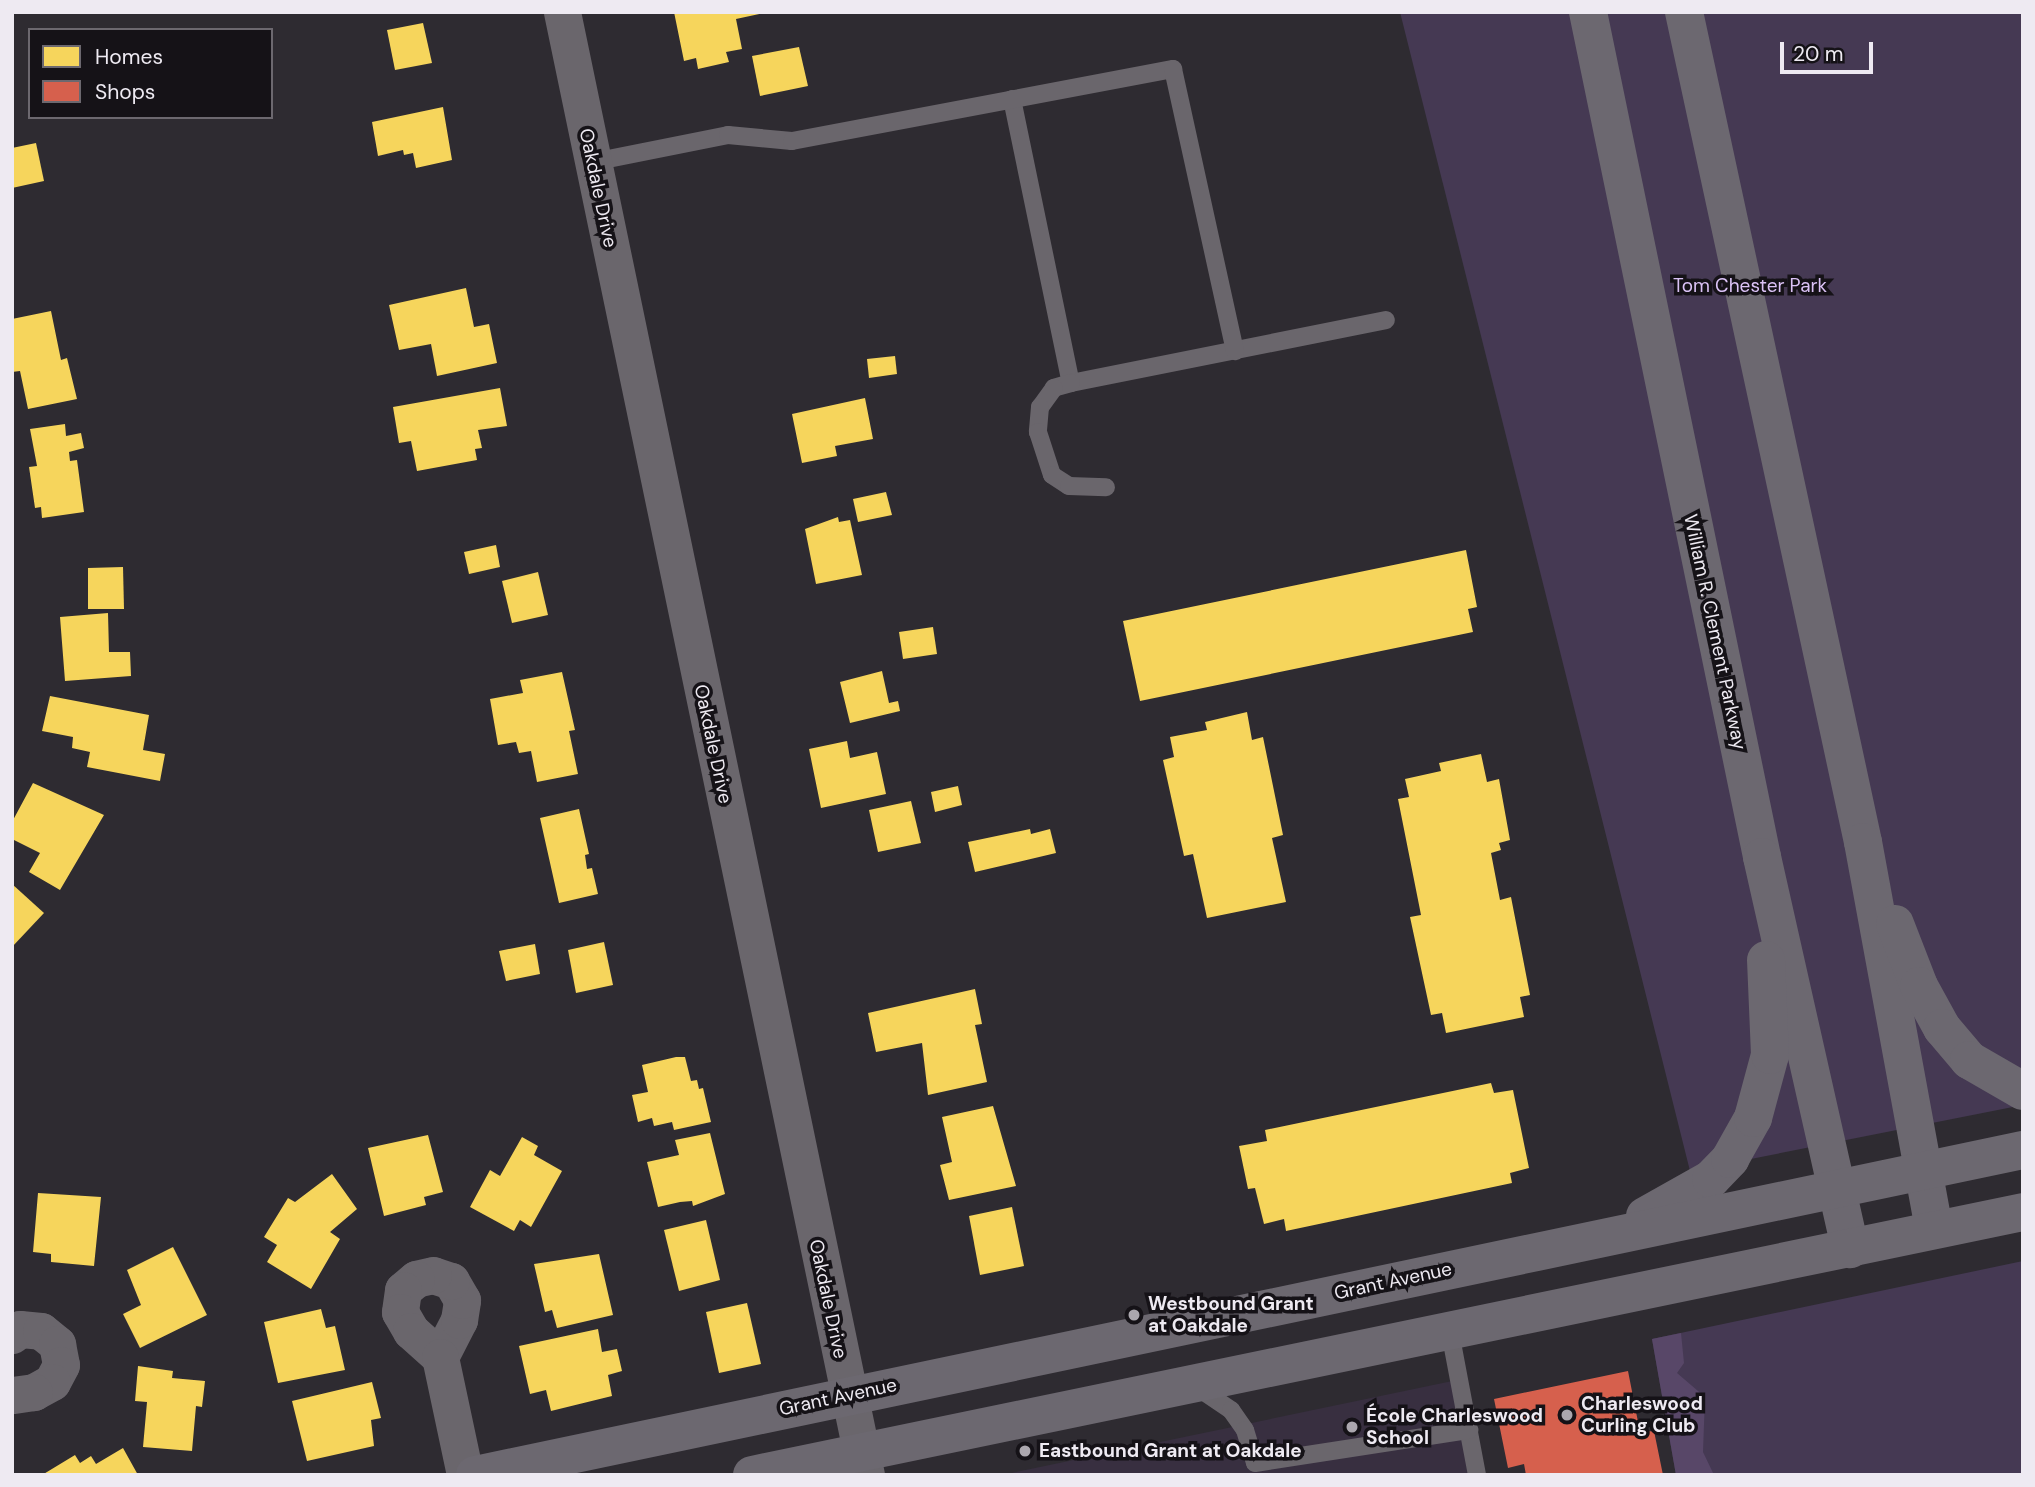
<!DOCTYPE html>
<html>
<head>
<meta charset="utf-8">
<style>
  body { margin:0 }
  #map { position:relative; width:2035px; height:1487px; overflow:hidden; background:#2e2b31; font-family:"DM Sans",sans-serif }
  div>[style] { position:absolute }
  [style*='--x'] { left:calc(var(--x)*1px); top:calc(var(--y)*1px); width:calc(var(--w)*1px); rotate:calc(var(--a)*1deg) }
  .built>* { inset:0; background:#382f40 }
  .green>* { inset:0; background:#453953 }
  .forest>* { inset:0; background:#584768 }
  .homes>* { inset:0; background:#f6d55c }
  .shops>* { inset:0; background:#d6604d }
  .service>* { height:18px; margin:-9px; padding:0 9px; transform-origin:9px; border-radius:9px; background:#6a666c }
  .minor>* { height:37px; margin:-18.5px; padding:0 18.5px; transform-origin:18.5px; border-radius:18.5px; background:#6a666c }
  .secondary>* { height:38px; margin:-19px; padding:0 19px; transform-origin:19px; border-radius:19px; background:#6c6870 }
  .dots>* { width:19px; height:19px; translate:-50% -50%; box-sizing:border-box; border:4px solid #151217; border-radius:50% }
  span { translate:-50% -50%; white-space:nowrap; text-align:center; line-height:1.15; -webkit-text-stroke:7px #151217; paint-order:stroke }
  .street-label { font-size:19px; color:#eeeaf2 }
  .park-label { font-size:19px; color:#dbc2f6 }
  .poi-label { font-size:19px; color:#eeeaf2; font-weight:700 }
  .left { translate:0 -50%; text-align:left }
  .frame { position:absolute; inset:0; border:14px solid #eeeaf2; pointer-events:none }
  .legend { position:absolute; left:28px; top:28px; width:245px; height:91px; box-sizing:border-box; background:#151217; border:2px solid #6c686f; margin:0; padding:9px 12px; list-style:none; font-size:21px; color:#eeeaf2 }
  .legend li { display:flex; align-items:center; gap:14px; height:35px }
  .legend b { width:35px; border:2px solid #6c686f }
  .scale { position:absolute; left:1780px; top:42px; width:93px; height:32px; box-sizing:border-box; border:4px solid #eeeaf2; border-top:0; padding-left:9px; font-size:21px; line-height:24px; white-space:nowrap; color:#eeeaf2; -webkit-text-stroke:5px #151217; paint-order:stroke }
</style>
</head>
<body>
<div id="map">
  <div class="built">
    <div style="clip-path:polygon(1462px 1379px,1482px 1475px,1002px 1475px)"></div>
  </div>
  <div class="green">
    <div style="clip-path:polygon(1400px 12px,2023px 12px,2023px 1105px,1690px 1171px)"></div>
    <div style="clip-path:polygon(2023px 1261px,2023px 1475px,1676px 1475px,1652px 1339px)"></div>
  </div>
  <div class="forest">
    <div style="clip-path:polygon(1681px 1333px,1684px 1363px,1677px 1373px,1705px 1397px,1703px 1452px,1714px 1475px,1676px 1475px,1652px 1339px)"></div>
  </div>
  <div class="homes">
    <div style="clip-path:polygon(674px 12px,763px 12px,764px 13px,736px 19px,742px 49px,726px 52px,729px 62px,698px 69px,696px 58px,684px 61px)"></div>
    <div style="clip-path:polygon(423px 23px,432px 63px,395px 70px,387px 30px)"></div>
    <div style="clip-path:polygon(799px 47px,808px 86px,760px 96px,752px 56px)"></div>
    <div style="clip-path:polygon(443px 107px,452px 160px,416px 168px,413px 153px,404px 155px,403px 150px,378px 156px,372px 122px)"></div>
    <div style="clip-path:polygon(36px 143px,44px 181px,12px 188px,12px 148px)"></div>
    <div style="clip-path:polygon(466px 288px,474px 327px,489px 324px,497px 363px,437px 376px,431px 344px,399px 350px,389px 305px)"></div>
    <div style="clip-path:polygon(51px 311px,61px 360px,67px 358px,77px 399px,28px 409px,20px 371px,12px 372px,12px 319px)"></div>
    <div style="clip-path:polygon(895px 356px,897px 374px,869px 378px,867px 359px)"></div>
    <div style="clip-path:polygon(500px 388px,507px 426px,478px 430px,482px 448px,475px 449px,477px 460px,417px 471px,411px 441px,399px 443px,393px 407px)"></div>
    <div style="clip-path:polygon(865px 398px,873px 439px,835px 446px,837px 456px,802px 463px,792px 414px)"></div>
    <div style="clip-path:polygon(65px 424px,66px 436px,81px 433px,84px 448px,69px 452px,70px 461px,77px 460px,84px 512px,42px 518px,41px 507px,35px 508px,29px 467px,37px 466px,30px 429px)"></div>
    <div style="clip-path:polygon(886px 492px,892px 515px,858px 522px,853px 499px)"></div>
    <div style="clip-path:polygon(838px 517px,839px 522px,850px 520px,862px 575px,816px 584px,805px 529px)"></div>
    <div style="clip-path:polygon(496px 545px,500px 567px,469px 574px,464px 552px)"></div>
    <div style="clip-path:polygon(1466px 550px,1477px 607px,1468px 609px,1473px 632px,1140px 701px,1123px 621px)"></div>
    <div style="clip-path:polygon(123px 567px,124px 609px,88px 609px,88px 568px)"></div>
    <div style="clip-path:polygon(538px 572px,548px 615px,512px 623px,502px 581px)"></div>
    <div style="clip-path:polygon(108px 613px,109px 652px,130px 652px,131px 676px,65px 681px,60px 617px)"></div>
    <div style="clip-path:polygon(933px 627px,937px 654px,903px 659px,899px 632px)"></div>
    <div style="clip-path:polygon(882px 671px,889px 703px,898px 701px,900px 711px,850px 723px,840px 682px)"></div>
    <div style="clip-path:polygon(562px 672px,575px 730px,569px 731px,578px 774px,537px 782px,531px 751px,519px 753px,516px 742px,498px 745px,490px 699px,523px 693px,520px 680px)"></div>
    <div style="clip-path:polygon(50px 696px,149px 715px,143px 750px,165px 754px,160px 781px,87px 767px,90px 752px,72px 748px,73px 737px,42px 731px)"></div>
    <div style="clip-path:polygon(1247px 712px,1252px 740px,1263px 737px,1283px 835px,1272px 838px,1286px 902px,1207px 918px,1193px 854px,1184px 856px,1163px 760px,1174px 757px,1170px 737px,1207px 730px,1205px 722px)"></div>
    <div style="clip-path:polygon(847px 741px,850px 758px,877px 752px,886px 794px,821px 808px,809px 749px)"></div>
    <div style="clip-path:polygon(1481px 754px,1487px 782px,1499px 779px,1510px 840px,1499px 843px,1501px 850px,1491px 853px,1500px 900px,1511px 897px,1530px 995px,1520px 997px,1524px 1017px,1446px 1033px,1442px 1013px,1431px 1015px,1410px 917px,1421px 915px,1398px 799px,1409px 797px,1405px 779px,1441px 771px,1439px 763px)"></div>
    <div style="clip-path:polygon(33px 783px,104px 815px,60px 890px,29px 872px,40px 853px,12px 839px,12px 822px)"></div>
    <div style="clip-path:polygon(958px 786px,962px 805px,935px 812px,931px 792px)"></div>
    <div style="clip-path:polygon(911px 801px,921px 843px,878px 852px,869px 810px)"></div>
    <div style="clip-path:polygon(579px 809px,589px 854px,585px 855px,587px 869px,592px 868px,598px 894px,559px 903px,540px 818px)"></div>
    <div style="clip-path:polygon(1030px 829px,1031px 834px,1050px 829px,1056px 853px,975px 872px,968px 842px)"></div>
    <div style="clip-path:polygon(12px 884px,44px 913px,12px 947px)"></div>
    <div style="clip-path:polygon(604px 942px,613px 985px,576px 993px,568px 950px)"></div>
    <div style="clip-path:polygon(535px 944px,540px 974px,506px 981px,499px 951px)"></div>
    <div style="clip-path:polygon(975px 989px,982px 1024px,975px 1025px,987px 1082px,928px 1095px,922px 1043px,876px 1052px,868px 1013px)"></div>
    <div style="clip-path:polygon(676px 1057px,685px 1057px,691px 1081px,697px 1080px,699px 1089px,703px 1088px,711px 1122px,674px 1130px,672px 1122px,654px 1126px,652px 1118px,638px 1122px,632px 1095px,648px 1092px,642px 1065px)"></div>
    <div style="clip-path:polygon(1491px 1083px,1494px 1093px,1513px 1090px,1529px 1168px,1510px 1173px,1512px 1183px,1286px 1231px,1284px 1219px,1264px 1224px,1255px 1188px,1248px 1189px,1239px 1146px,1267px 1141px,1265px 1130px)"></div>
    <div style="clip-path:polygon(993px 1106px,1016px 1186px,949px 1200px,940px 1165px,952px 1162px,942px 1117px)"></div>
    <div style="clip-path:polygon(710px 1133px,725px 1194px,693px 1206px,692px 1201px,680px 1202px,658px 1207px,647px 1162px,679px 1155px,675px 1140px)"></div>
    <div style="clip-path:polygon(428px 1135px,443px 1192px,424px 1197px,426px 1205px,384px 1216px,368px 1148px)"></div>
    <div style="clip-path:polygon(522px 1137px,538px 1146px,534px 1155px,562px 1171px,531px 1227px,520px 1220px,514px 1231px,470px 1207px,490px 1170px,500px 1176px)"></div>
    <div style="clip-path:polygon(332px 1174px,357px 1209px,330px 1232px,340px 1239px,311px 1289px,267px 1262px,277px 1245px,264px 1237px,288px 1198px,295px 1202px)"></div>
    <div style="clip-path:polygon(38px 1193px,101px 1197px,94px 1266px,51px 1262px,51px 1254px,33px 1252px)"></div>
    <div style="clip-path:polygon(1012px 1207px,1024px 1266px,980px 1275px,969px 1216px)"></div>
    <div style="clip-path:polygon(706px 1220px,720px 1280px,679px 1291px,664px 1230px)"></div>
    <div style="clip-path:polygon(173px 1247px,207px 1315px,140px 1348px,123px 1314px,141px 1305px,127px 1270px)"></div>
    <div style="clip-path:polygon(599px 1254px,613px 1315px,557px 1328px,552px 1310px,545px 1312px,534px 1264px)"></div>
    <div style="clip-path:polygon(747px 1303px,761px 1364px,719px 1373px,706px 1312px)"></div>
    <div style="clip-path:polygon(321px 1309px,326px 1328px,335px 1326px,345px 1370px,278px 1383px,264px 1322px)"></div>
    <div style="clip-path:polygon(598px 1329px,602px 1352px,617px 1349px,622px 1371px,608px 1375px,612px 1396px,551px 1411px,546px 1390px,530px 1394px,519px 1346px)"></div>
    <div style="clip-path:polygon(138px 1366px,173px 1371px,172px 1378px,205px 1381px,202px 1407px,196px 1406px,192px 1451px,143px 1447px,147px 1402px,135px 1401px)"></div>
    <div style="clip-path:polygon(372px 1382px,381px 1418px,371px 1420px,374px 1446px,307px 1461px,292px 1401px)"></div>
    <div style="clip-path:polygon(123px 1448px,138px 1475px,42px 1475px,75px 1455px,80px 1463px,91px 1456px,96px 1464px)"></div>
  </div>
  <div class="shops">
    <div style="clip-path:polygon(1628px 1371px,1640px 1432px,1654px 1431px,1663px 1475px,1526px 1475px,1524px 1464px,1508px 1468px,1494px 1399px)"></div>
  </div>
  <div class="service">
    <div style="--x:1012;--y:99;--w:290;--a:78.3"></div>
    <div style="--x:1071;--y:383;--w:321;--a:-11.3"></div>
    <div style="--x:593;--y:162;--w:138;--a:-11.3"></div>
    <div style="--x:728;--y:135;--w:64;--a:5.4"></div>
    <div style="--x:792;--y:141;--w:388;--a:-10.7"></div>
    <div style="--x:1173;--y:69;--w:289;--a:77.6"></div>
    <div style="--x:1071;--y:383;--w:18;--a:164"></div>
    <div style="--x:1054;--y:388;--w:24;--a:126"></div>
    <div style="--x:1040;--y:407;--w:25;--a:95"></div>
    <div style="--x:1038;--y:432;--w:45;--a:72"></div>
    <div style="--x:1052;--y:475;--w:20;--a:33"></div>
    <div style="--x:1069;--y:486;--w:37;--a:2"></div>
    <div style="--x:1450;--y:1332;--w:146;--a:79.3"></div>
    <div style="--x:1194;--y:1385;--w:45;--a:34"></div>
    <div style="--x:1231;--y:1410;--w:24;--a:55"></div>
    <div style="--x:1245;--y:1430;--w:34;--a:73"></div>
    <div style="--x:1255;--y:1463;--w:217;--a:-8.8"></div>
  </div>
  <div class="minor">
    <div style="--x:562;--y:12;--w:1494;--a:78.26"></div>
    <div style="--x:12;--y:1335;--w:10;--a:-37"></div>
    <div style="--x:20;--y:1329;--w:21;--a:5"></div>
    <div style="--x:41;--y:1331;--w:21;--a:39"></div>
    <div style="--x:57;--y:1344;--w:21;--a:79"></div>
    <div style="--x:61;--y:1365;--w:19;--a:118"></div>
    <div style="--x:52;--y:1382;--w:21;--a:151"></div>
    <div style="--x:34;--y:1392;--w:22;--a:172"></div>
    <div style="--x:440;--y:1357;--w:42;--a:-62.8"></div>
    <div style="--x:459;--y:1320;--w:20;--a:-81"></div>
    <div style="--x:462;--y:1300;--w:22;--a:-120"></div>
    <div style="--x:451;--y:1281;--w:19;--a:-162"></div>
    <div style="--x:433;--y:1275;--w:17;--a:167"></div>
    <div style="--x:416;--y:1279;--w:17;--a:140"></div>
    <div style="--x:403;--y:1290;--w:22;--a:98"></div>
    <div style="--x:400;--y:1312;--w:22;--a:60"></div>
    <div style="--x:411;--y:1331;--w:39;--a:42"></div>
    <div style="--x:440;--y:1357;--w:121;--a:78"></div>
  </div>
  <div class="secondary">
    <div style="--x:1588;--y:12;--w:863;--a:78.36"></div>
    <div style="--x:1762;--y:857;--w:402;--a:77.3"></div>
    <div style="--x:1684;--y:12;--w:849;--a:77.83"></div>
    <div style="--x:1863;--y:842;--w:394;--a:79.6"></div>
    <div style="--x:1895;--y:924;--w:66;--a:68.8"></div>
    <div style="--x:1919;--y:986;--w:48;--a:61.3"></div>
    <div style="--x:1942;--y:1028;--w:42;--a:49.8"></div>
    <div style="--x:1969;--y:1060;--w:62;--a:29.9"></div>
    <div style="--x:1645;--y:1216;--w:76;--a:-29.3"></div>
    <div style="--x:1711;--y:1179;--w:28;--a:-46"></div>
    <div style="--x:1730;--y:1159;--w:47;--a:-60.7"></div>
    <div style="--x:1753;--y:1118;--w:65;--a:-74.9"></div>
    <div style="--x:1770;--y:1055;--w:95;--a:-92.4"></div>
    <div style="--x:475;--y:1475;--w:1582;--a:-11.86"></div>
    <div style="--x:752;--y:1475;--w:1298;--a:-11.69"></div>
  </div>
  <div class="dots">
    <div style="left:1134px;top:1315px;background:#aba7ae"></div>
    <div style="left:1567px;top:1415px;background:#aba7ae"></div>
    <div style="left:1352px;top:1427px;background:#aba7ae"></div>
    <div style="left:1025px;top:1451px;background:#aba7ae"></div>
  </div>
  <div class="street-label">
    <span style="left:598px;top:188px;rotate:78deg">Oakdale Drive</span>
    <span style="left:1715px;top:632px;rotate:78deg">William R. Clement Parkway</span>
    <span style="left:713px;top:744px;rotate:78deg">Oakdale Drive</span>
    <span style="left:1393px;top:1281px;rotate:-12deg">Grant Avenue</span>
    <span style="left:828px;top:1299px;rotate:78deg">Oakdale Drive</span>
    <span style="left:838px;top:1397px;rotate:-12deg">Grant Avenue</span>
  </div>
  <div class="park-label">
    <span style="left:1750px;top:286px">Tom Chester Park</span>
  </div>
  <div class="poi-label">
    <span class="left" style="left:1148px;top:1315px">Westbound Grant<br>at Oakdale</span>
    <span class="left" style="left:1581px;top:1415px">Charleswood<br>Curling Club</span>
    <span class="left" style="left:1366px;top:1427px">École Charleswood<br>School</span>
    <span class="left" style="left:1039px;top:1451px">Eastbound Grant at Oakdale</span>
  </div>
  <div class="frame"></div>
  <ul class="legend">
  <li><b style="height:19px;background:#f6d55c"></b>Homes</li>
  <li><b style="height:19px;background:#d6604d"></b>Shops</li>
  </ul>
  <div class="scale">20 m</div>
</div>
</body>
</html>
